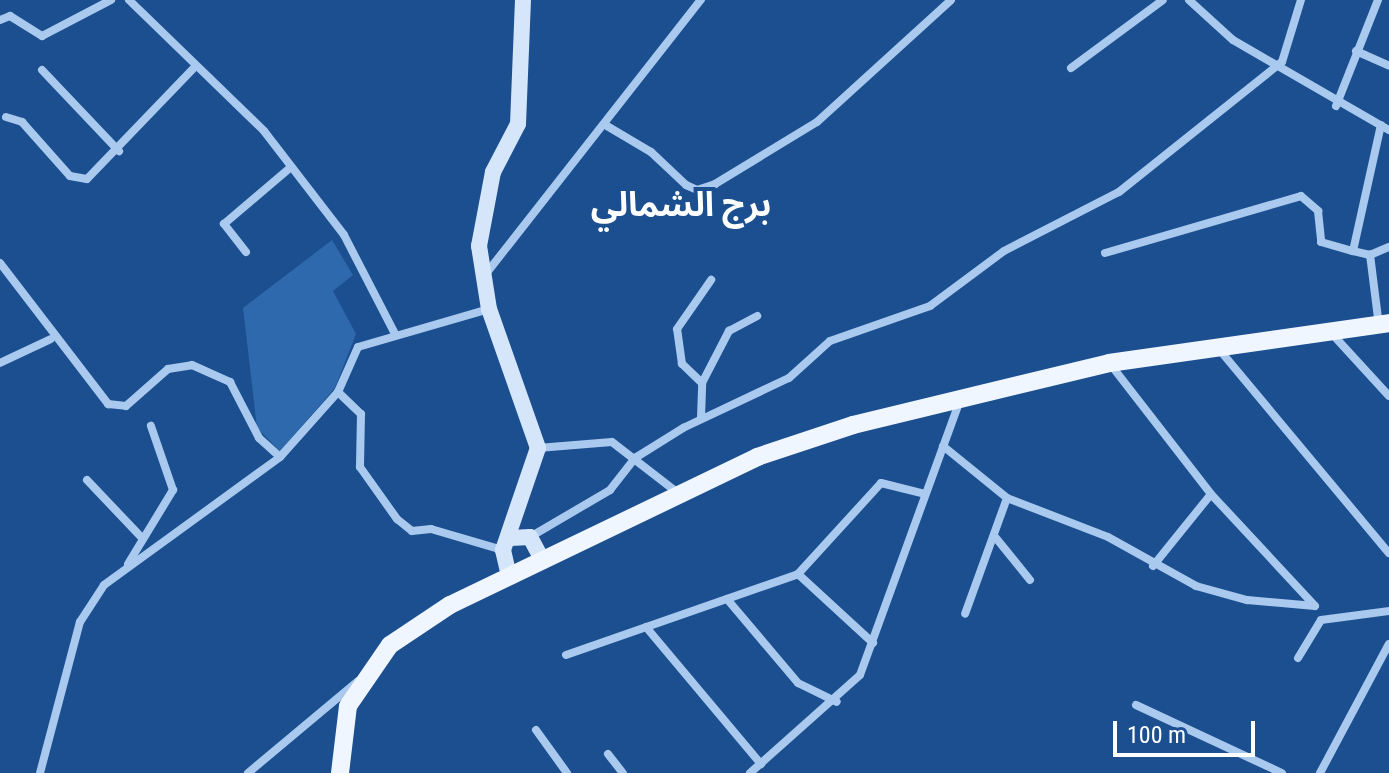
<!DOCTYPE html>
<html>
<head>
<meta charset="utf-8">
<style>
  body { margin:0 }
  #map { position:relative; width:1389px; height:773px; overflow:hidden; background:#1b4f8f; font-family:"Roboto Condensed","Noto Sans Arabic",sans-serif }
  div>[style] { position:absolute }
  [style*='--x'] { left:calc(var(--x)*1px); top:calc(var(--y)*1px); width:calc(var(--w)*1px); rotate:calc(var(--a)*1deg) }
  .green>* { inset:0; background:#2e69ad }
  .street>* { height:8px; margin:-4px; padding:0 4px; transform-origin:4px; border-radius:4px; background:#a9c9ee }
  .secondary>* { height:16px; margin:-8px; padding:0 8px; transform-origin:8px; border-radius:8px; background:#d6e6fa }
  .primary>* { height:18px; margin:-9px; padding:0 9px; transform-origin:9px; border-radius:9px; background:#f0f6ff }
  span { translate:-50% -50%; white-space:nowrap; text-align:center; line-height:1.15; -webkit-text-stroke:8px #1b4f8f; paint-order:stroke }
  .district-label { font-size:34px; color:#fff; font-weight:700 }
  .scale { position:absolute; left:1113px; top:721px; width:142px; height:36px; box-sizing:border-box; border:4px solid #fff; border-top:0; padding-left:10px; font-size:24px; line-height:28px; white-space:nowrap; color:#fff; -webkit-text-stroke:6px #1b4f8f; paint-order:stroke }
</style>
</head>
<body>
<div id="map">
  <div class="green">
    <div style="clip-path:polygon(332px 240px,353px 275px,333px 291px,356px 334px,335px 388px,280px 451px,257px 428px,243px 308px)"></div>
  </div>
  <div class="street">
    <div style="--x:129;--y:0;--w:188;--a:44.1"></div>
    <div style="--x:264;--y:131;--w:131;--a:52.4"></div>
    <div style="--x:344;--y:235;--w:109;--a:62.7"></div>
    <div style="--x:1189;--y:0;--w:59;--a:42.3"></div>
    <div style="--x:1233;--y:40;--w:180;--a:30"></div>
    <div style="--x:0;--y:20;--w:11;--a:-22"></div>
    <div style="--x:10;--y:16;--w:38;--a:32"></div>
    <div style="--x:42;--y:36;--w:78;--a:-27.6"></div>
    <div style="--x:1356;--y:51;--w:36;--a:24"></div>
    <div style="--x:1071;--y:68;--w:114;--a:-36.5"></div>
    <div style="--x:42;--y:70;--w:112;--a:46.5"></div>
    <div style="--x:1336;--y:106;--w:114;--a:-68.4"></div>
    <div style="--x:6;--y:117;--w:17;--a:17"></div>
    <div style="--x:22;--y:122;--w:72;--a:48.4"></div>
    <div style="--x:70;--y:176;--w:17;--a:10"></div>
    <div style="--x:87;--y:179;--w:153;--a:-46.1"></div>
    <div style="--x:607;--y:126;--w:51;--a:30.6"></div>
    <div style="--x:651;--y:152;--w:48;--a:43.3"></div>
    <div style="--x:686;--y:185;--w:12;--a:24"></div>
    <div style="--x:697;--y:190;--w:19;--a:-18"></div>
    <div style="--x:715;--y:184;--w:119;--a:-31.3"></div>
    <div style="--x:817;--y:122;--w:181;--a:-42.3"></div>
    <div style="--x:246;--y:252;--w:36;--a:-128"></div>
    <div style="--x:224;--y:224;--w:88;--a:-40.4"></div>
    <div style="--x:1105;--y:253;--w:204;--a:-16.2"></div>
    <div style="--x:1301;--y:196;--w:23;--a:41"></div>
    <div style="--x:1318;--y:211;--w:31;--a:84"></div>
    <div style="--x:1321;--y:242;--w:33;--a:16"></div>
    <div style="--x:1370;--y:255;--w:21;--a:-23"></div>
    <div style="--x:0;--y:263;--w:178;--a:52.5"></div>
    <div style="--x:108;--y:404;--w:18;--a:6"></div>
    <div style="--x:126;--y:406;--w:56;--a:-41.4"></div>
    <div style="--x:168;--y:369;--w:24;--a:-9"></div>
    <div style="--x:192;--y:365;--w:42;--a:24.1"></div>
    <div style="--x:230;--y:382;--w:63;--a:62.6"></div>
    <div style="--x:259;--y:438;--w:28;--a:42"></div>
    <div style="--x:485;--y:275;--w:350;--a:-51.9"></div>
    <div style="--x:1379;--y:326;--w:72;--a:-97.2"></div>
    <div style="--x:1370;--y:255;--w:17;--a:-167"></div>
    <div style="--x:1353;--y:251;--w:129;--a:-77.5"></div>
    <div style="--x:1334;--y:336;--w:81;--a:47.5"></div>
    <div style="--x:1218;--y:348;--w:267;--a:50.2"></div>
    <div style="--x:0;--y:363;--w:56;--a:-25.2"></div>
    <div style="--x:702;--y:383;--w:28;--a:-136"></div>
    <div style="--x:682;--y:364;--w:35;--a:-98"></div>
    <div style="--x:677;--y:329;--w:60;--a:-55.2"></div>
    <div style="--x:338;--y:392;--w:32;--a:44"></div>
    <div style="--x:361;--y:414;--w:53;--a:91.1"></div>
    <div style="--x:360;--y:467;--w:64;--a:54.6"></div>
    <div style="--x:397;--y:519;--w:19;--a:39"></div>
    <div style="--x:412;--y:531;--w:19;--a:-6"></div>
    <div style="--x:431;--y:529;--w:75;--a:16.3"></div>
    <div style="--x:701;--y:418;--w:35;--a:-88"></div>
    <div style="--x:702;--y:383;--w:59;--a:-62.6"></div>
    <div style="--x:729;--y:331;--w:32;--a:-28"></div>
    <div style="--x:943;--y:446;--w:82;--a:39.1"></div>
    <div style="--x:1007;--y:498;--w:123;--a:109.9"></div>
    <div style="--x:538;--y:448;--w:74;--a:-4.6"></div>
    <div style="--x:612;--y:442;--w:83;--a:37.7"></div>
    <div style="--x:87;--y:480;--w:79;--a:46.5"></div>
    <div style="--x:1007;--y:498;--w:108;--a:21.1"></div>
    <div style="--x:1108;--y:537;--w:101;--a:29.1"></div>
    <div style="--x:1196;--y:586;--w:53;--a:15.4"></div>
    <div style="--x:1247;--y:600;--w:68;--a:5"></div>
    <div style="--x:1315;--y:606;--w:153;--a:-132.9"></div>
    <div style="--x:1211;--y:494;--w:165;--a:-127.8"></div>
    <div style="--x:530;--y:537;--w:93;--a:-30.4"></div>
    <div style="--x:610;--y:490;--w:41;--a:-52"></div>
    <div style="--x:635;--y:458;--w:57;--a:-32"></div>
    <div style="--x:683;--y:428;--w:117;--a:-25.3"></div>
    <div style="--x:789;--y:378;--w:55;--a:-42.1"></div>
    <div style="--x:830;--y:341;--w:106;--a:-19.3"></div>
    <div style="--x:930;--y:306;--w:92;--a:-36.6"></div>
    <div style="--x:1004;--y:251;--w:129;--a:-27.2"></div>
    <div style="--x:1119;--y:192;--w:208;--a:-38.6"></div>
    <div style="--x:1282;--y:62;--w:65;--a:-73"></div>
    <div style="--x:996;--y:538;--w:54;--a:51"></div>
    <div style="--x:128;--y:564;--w:87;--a:-58.7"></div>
    <div style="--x:173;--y:490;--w:68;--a:-109"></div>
    <div style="--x:1153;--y:566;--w:92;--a:-51.1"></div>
    <div style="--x:798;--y:574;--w:102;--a:42.6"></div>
    <div style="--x:727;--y:599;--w:110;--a:49.8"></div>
    <div style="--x:798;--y:683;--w:43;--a:26"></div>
    <div style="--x:646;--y:627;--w:179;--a:50"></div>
    <div style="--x:566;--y:655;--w:246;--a:-19.2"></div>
    <div style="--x:798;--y:574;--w:123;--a:-47.6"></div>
    <div style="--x:881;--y:483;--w:45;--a:14"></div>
    <div style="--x:1298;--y:658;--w:44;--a:-58.8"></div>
    <div style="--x:1321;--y:620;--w:69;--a:-7.5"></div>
    <div style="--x:1136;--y:705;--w:161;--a:25"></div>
    <div style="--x:536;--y:730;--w:53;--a:54.2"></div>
    <div style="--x:608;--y:754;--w:24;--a:52"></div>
    <div style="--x:40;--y:773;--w:156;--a:-75.2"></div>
    <div style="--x:80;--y:622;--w:44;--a:-57"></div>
    <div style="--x:104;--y:585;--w:218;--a:-36"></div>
    <div style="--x:280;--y:457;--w:87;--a:-48.3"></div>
    <div style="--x:338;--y:392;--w:49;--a:-66"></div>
    <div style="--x:358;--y:347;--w:136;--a:-16.2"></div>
    <div style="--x:248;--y:773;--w:143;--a:-39.9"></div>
    <div style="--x:750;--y:773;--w:147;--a:-41.7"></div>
    <div style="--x:860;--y:675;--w:293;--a:-70"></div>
    <div style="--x:1320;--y:773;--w:146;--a:-61.9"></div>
  </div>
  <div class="secondary">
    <div style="--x:511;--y:538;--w:19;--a:-3"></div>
    <div style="--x:530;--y:537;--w:27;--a:62"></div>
    <div style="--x:509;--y:576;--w:27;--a:-103"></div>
    <div style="--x:503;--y:550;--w:108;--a:-71.1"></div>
    <div style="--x:538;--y:448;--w:147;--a:-109.4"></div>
    <div style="--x:489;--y:309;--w:64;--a:-99"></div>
    <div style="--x:479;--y:246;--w:75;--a:-79.3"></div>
    <div style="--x:493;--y:172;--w:54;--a:-62.5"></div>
    <div style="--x:518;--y:124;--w:124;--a:-87.7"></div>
  </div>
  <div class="primary">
    <div style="--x:340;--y:773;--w:67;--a:-83.2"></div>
    <div style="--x:348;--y:706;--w:74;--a:-55.5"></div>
    <div style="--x:390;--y:645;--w:72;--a:-33.7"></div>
    <div style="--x:450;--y:605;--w:341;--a:-25.7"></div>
    <div style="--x:757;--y:457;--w:101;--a:-18.4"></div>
    <div style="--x:853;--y:425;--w:263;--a:-13.6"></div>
    <div style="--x:1109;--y:363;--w:283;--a:-8.1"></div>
  </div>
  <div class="district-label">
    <span style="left:681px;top:205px">برج الشمالي</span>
  </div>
  <div class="scale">100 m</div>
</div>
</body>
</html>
